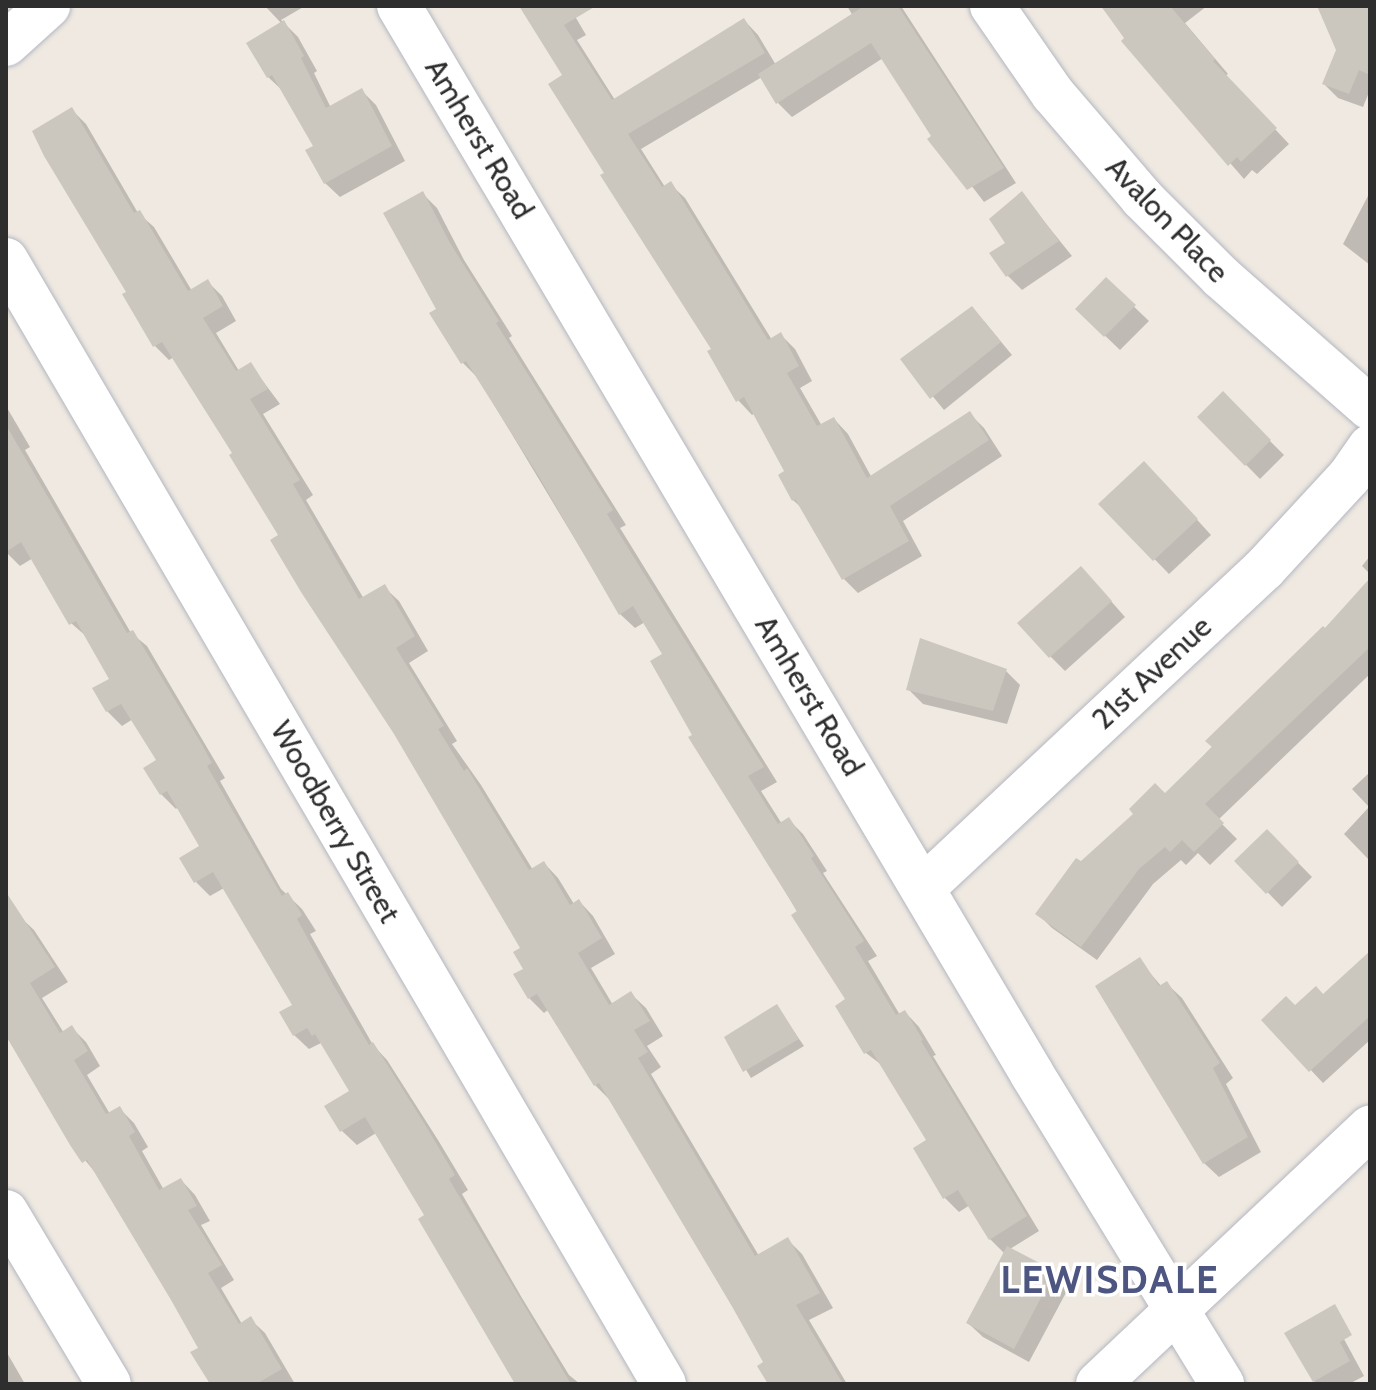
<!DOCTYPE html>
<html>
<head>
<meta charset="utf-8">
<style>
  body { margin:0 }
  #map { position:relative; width:1376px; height:1390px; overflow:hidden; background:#efe9e1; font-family:Cabin,sans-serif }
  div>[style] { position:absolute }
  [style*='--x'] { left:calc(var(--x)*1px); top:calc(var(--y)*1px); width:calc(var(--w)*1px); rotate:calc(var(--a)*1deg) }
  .shadow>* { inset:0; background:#0003 }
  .building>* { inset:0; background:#cbc7bf }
  .roads { filter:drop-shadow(0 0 2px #b4b7c1) drop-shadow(0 0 2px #b4b7c1) }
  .minor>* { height:44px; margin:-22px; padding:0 22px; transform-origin:22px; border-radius:22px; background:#fff }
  span { translate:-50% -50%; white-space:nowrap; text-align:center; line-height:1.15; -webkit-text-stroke:7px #fff; paint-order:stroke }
  .street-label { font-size:30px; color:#2e2e2e }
  .district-label { font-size:38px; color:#4d5680; font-weight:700; letter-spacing:2px }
  .frame { position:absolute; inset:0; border:8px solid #2e2e2e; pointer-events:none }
</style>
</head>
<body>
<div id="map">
  <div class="shadow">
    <div style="clip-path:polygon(265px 6px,305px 6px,281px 20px,298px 37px,317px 71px,314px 73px,331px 108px,362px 91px,376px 105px,405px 161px,340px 197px,325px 183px,315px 147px,283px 91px,268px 77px,282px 24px)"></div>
    <div style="clip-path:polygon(522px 6px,569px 6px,586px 35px,577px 40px,615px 100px,744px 20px,758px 35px,776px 65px,853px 16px,847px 6px,901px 6px,1016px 183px,984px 202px,934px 137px,883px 58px,792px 117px,778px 103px,762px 77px,641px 149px,665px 187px,670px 184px,685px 198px,772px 340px,781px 335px,795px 349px,812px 381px,800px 388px,822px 426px,834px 419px,848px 434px,872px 478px,970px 414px,984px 428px,1002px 456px,903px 521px,922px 556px,858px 593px,843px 578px,805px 511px,793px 500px,787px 472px,755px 413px,752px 415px,738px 400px,714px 349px,606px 173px,564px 76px)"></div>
    <div style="clip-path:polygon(1101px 6px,1207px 6px,1185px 23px,1228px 74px,1225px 76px,1289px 144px,1257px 174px,1252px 170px,1244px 179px,1124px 41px,1127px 39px)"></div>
    <div style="clip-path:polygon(1362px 6px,1370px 6px,1370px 90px,1363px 107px,1338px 98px,1324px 84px)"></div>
    <div style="clip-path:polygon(72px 110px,86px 124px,138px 213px,154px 227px,192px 291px,208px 282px,222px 296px,236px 321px,216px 333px,239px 371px,250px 364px,280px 404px,263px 414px,313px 495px,306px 500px,364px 599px,384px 587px,399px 601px,428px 651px,409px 663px,457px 741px,452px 744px,481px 785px,533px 870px,544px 863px,558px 878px,574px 904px,579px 901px,593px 916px,615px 954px,591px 968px,613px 1005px,631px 994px,646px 1008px,663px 1036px,647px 1046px,661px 1067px,651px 1074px,759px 1256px,787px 1239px,802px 1254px,833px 1308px,809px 1320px,847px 1384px,771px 1384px,765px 1363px,638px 1143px,610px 1100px,595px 1085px,549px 1009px,544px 1013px,529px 998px,523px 948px,234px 454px,174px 357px,169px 360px,155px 346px,129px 292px)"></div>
    <div style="clip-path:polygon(1370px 192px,1370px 265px,1343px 244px)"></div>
    <div style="clip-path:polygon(422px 193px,437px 208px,464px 260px,512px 336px,509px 338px,626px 525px,620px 528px,777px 782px,761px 791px,782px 824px,789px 820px,803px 834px,827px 871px,823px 873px,877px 956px,868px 961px,900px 1015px,905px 1012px,919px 1027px,936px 1055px,933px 1056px,1039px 1231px,1010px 1249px,1054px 1272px,1069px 1287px,1029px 1362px,983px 1337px,968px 1323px,1005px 1254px,990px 1239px,970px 1205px,959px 1212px,945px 1198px,929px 1141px,883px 1066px,866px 1053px,837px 1007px,848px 1000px,695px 735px,664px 655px,645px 622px,635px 628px,620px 614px,478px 378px,463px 363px,439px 309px)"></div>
    <div style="clip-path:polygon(1022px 194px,1072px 256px,1022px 290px,1007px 275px,1008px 243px)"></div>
    <div style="clip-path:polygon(1106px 280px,1149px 321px,1120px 350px,1077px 309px)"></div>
    <div style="clip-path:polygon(984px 321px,1012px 355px,944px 410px,903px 360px)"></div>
    <div style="clip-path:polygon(1223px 394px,1284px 455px,1260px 479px,1199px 417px)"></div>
    <div style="clip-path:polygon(6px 406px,30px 447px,25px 450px,131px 633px,147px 646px,225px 778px,220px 781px,281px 889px,302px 909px,316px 931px,310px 934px,373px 1045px,387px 1060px,438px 1140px,468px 1190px,462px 1194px,522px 1298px,569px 1375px,580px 1384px,525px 1384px,376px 1133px,357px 1145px,342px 1131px,352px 1092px,321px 1043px,309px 1049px,294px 1035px,295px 1006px,224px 888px,210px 896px,196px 882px,202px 847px,178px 807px,176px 809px,161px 794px,158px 761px,133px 719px,122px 726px,107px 711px,112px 680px,87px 637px,71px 623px,33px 558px,20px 566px,6px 552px)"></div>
    <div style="clip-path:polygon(1159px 478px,1211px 535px,1169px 574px,1101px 504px)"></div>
    <div style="clip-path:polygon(1370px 556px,1370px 574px,1362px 566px)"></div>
    <div style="clip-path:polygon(1370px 581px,1370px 674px,1218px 820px,1237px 839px,1210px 865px,1198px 853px,1186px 865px,1181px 860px,1153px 884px,1097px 960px,1052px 928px,1037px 913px,1081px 864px,1165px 796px)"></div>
    <div style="clip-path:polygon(1095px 583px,1125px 617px,1065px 671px,1050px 656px)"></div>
    <div style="clip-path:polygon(1006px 671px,1020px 685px,1007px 724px,923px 704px,908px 689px)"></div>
    <div style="clip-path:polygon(1370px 772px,1370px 861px,1344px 834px,1369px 807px,1352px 789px)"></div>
    <div style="clip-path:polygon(1267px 831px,1312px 877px,1282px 907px,1237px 861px)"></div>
    <div style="clip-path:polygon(19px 916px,34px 930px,68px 982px,42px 998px,64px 1033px,72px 1028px,86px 1042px,100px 1066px,87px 1075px,110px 1114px,119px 1108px,134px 1123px,148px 1147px,142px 1151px,164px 1190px,181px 1180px,195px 1195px,210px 1221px,201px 1225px,234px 1280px,221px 1288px,242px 1324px,250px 1319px,265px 1333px,295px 1384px,212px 1384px,201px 1348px,98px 1176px,72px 1144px,6px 1032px,6px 923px)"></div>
    <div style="clip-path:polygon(1370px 954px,1370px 1040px,1323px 1083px,1264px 1020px,1324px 997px)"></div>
    <div style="clip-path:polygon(1139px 960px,1162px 987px,1167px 984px,1182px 998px,1233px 1078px,1226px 1084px,1261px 1152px,1219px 1177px,1204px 1163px)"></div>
    <div style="clip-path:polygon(777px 1007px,804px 1046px,751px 1078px,727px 1038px)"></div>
    <div style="clip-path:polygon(1338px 1328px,1364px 1376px,1349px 1384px,1317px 1384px,1314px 1381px)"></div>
    <div style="clip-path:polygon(6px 1351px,25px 1384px,6px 1384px)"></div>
  </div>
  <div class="building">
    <div style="clip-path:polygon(519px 6px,596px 6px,564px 25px,612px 100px,744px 18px,765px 53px,628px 134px,662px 187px,671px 181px,768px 340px,781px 332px,799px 366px,787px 373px,817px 426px,834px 417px,867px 478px,970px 411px,989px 440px,890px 506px,909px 541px,842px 580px,795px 499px,792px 501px,778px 475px,784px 471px,744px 397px,736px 402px,707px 351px,711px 349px,600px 175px,604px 173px,548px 84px,562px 75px)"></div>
    <div style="clip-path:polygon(864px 6px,898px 6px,1004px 168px,967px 190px,927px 139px,931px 136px,871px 43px,776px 104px,758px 74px)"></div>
    <div style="clip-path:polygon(1101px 6px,1170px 6px,1215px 59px,1213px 61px,1277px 128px,1241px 162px,1237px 157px,1228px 166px,1121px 41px,1124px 38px)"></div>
    <div style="clip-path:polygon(1317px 6px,1370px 6px,1370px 75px,1359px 70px,1349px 94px,1322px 84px,1336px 50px)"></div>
    <div style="clip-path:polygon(284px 20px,304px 56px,301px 58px,326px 108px,362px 88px,392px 146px,324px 184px,305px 150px,313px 146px,272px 75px,267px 78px,246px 43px)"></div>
    <div style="clip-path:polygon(72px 107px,134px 213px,140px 210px,188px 291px,208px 279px,223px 306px,203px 318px,236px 371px,251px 362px,268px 389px,250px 399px,300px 480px,293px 484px,359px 599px,385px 584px,415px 636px,396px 648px,444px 726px,438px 729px,464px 771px,467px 768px,529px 870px,544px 861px,570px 905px,579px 899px,602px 938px,578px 953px,609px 1005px,631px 991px,650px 1021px,634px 1030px,648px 1052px,638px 1058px,755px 1256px,788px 1237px,820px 1293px,796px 1305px,843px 1384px,768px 1384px,757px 1366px,763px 1362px,733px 1308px,599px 1083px,594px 1086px,537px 994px,528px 999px,513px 974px,523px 969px,513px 952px,520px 948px,394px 734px,301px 592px,270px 540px,278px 535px,229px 455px,232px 453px,162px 342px,153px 347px,122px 294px,126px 292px,44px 156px,32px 131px)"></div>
    <div style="clip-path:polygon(423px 191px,450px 243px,499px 321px,496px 323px,613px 510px,607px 514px,764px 767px,748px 776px,778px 824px,789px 817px,814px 856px,811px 858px,864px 941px,855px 947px,896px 1015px,905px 1010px,923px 1040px,921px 1041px,1027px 1216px,989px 1240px,958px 1190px,943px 1199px,913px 1148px,926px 1140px,871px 1050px,864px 1054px,835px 1006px,845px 999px,791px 915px,797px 911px,688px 737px,692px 735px,650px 661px,662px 654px,633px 606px,619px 615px,538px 475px,466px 361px,461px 364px,429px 313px,436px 309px,383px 213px)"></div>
    <div style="clip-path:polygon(1022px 191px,1059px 241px,1006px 277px,989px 253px,1005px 243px,989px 219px)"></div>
    <div style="clip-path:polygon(1106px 277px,1136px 305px,1104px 337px,1075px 309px)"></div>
    <div style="clip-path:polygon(972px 306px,1001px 342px,930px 399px,900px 359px)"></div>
    <div style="clip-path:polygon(1223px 391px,1271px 440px,1245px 466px,1197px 417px)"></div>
    <div style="clip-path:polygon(6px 425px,127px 633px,133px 630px,201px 743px,212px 763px,207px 766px,282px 896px,288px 892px,302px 915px,297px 919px,334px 986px,369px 1045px,373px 1042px,424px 1123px,455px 1175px,449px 1179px,571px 1384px,515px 1384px,418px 1219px,424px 1215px,365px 1117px,340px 1132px,324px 1106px,349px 1091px,315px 1034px,312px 1036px,307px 1028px,293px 1036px,279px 1012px,292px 1005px,213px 872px,194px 883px,179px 858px,199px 846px,167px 791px,160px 795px,143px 768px,156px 760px,121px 704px,106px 712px,92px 688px,109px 679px,76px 621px,69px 625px,21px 542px,6px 552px)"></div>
    <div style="clip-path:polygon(1144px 461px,1198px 519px,1153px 561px,1098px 504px)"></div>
    <div style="clip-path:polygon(1081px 566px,1112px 601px,1049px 658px,1017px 623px)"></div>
    <div style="clip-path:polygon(1370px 578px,1370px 647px,1205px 804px,1224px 823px,1194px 852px,1182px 840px,1170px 852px,1165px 847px,1139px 869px,1081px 947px,1035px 914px,1076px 858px,1081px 861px,1133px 814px,1129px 809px,1155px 783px,1165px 793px,1212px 747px,1205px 741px,1323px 626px,1325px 628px)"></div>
    <div style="clip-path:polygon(920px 638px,1007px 669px,993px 711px,906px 690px)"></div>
    <div style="clip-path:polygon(1267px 829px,1299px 862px,1266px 894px,1234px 861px)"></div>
    <div style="clip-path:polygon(6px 892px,55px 967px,30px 983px,60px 1033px,72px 1025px,88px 1051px,74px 1060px,106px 1114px,120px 1106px,135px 1132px,129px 1136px,159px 1190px,181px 1178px,197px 1206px,188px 1210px,222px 1265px,208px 1273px,239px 1324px,251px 1316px,282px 1369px,256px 1384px,210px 1384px,190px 1352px,198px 1348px,171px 1300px,87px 1160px,82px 1163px,70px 1145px,6px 1036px)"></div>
    <div style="clip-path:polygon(1370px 951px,1370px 1016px,1309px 1072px,1261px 1020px,1286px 996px,1295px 1005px,1316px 986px,1323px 994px)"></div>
    <div style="clip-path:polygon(1140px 957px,1159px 986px,1167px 981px,1220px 1063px,1213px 1068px,1248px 1137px,1203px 1164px,1095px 986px)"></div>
    <div style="clip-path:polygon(777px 1004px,799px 1039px,743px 1072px,724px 1037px)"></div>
    <div style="clip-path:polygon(1007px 1246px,1055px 1271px,1014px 1349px,966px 1323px)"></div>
    <div style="clip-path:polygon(1335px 1304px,1352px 1335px,1340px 1342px,1350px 1361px,1313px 1382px,1284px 1333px)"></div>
  </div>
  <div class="roads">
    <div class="minor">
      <div style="--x:399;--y:6;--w:1241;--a:59.34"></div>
      <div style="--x:1032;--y:1074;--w:364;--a:58.5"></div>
      <div style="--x:992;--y:6;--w:107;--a:55.3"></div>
      <div style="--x:1053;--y:94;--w:137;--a:49.4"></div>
      <div style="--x:1142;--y:198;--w:112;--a:45"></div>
      <div style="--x:1221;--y:277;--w:198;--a:41.3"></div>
      <div style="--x:6;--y:44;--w:57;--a:-42.1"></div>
      <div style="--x:6;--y:260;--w:1302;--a:59.65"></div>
      <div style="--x:923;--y:888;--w:467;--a:-43.1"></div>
      <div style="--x:1264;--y:569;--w:125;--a:-47.3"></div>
      <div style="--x:1349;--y:477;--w:37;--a:-55"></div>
      <div style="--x:6;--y:1212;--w:200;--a:59.1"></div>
      <div style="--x:1098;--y:1384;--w:374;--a:-43.3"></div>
    </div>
  </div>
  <div class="street-label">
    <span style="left:479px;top:139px;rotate:59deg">Amherst Road</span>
    <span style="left:1167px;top:220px;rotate:46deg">Avalon Place</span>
    <span style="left:1152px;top:673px;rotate:-43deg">21st Avenue</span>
    <span style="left:809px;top:696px;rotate:59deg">Amherst Road</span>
    <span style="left:335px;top:822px;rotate:60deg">Woodberry Street</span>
  </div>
  <div class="district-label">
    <span style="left:1110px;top:1280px">LEWISDALE</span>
  </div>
  <div class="frame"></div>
</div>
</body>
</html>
